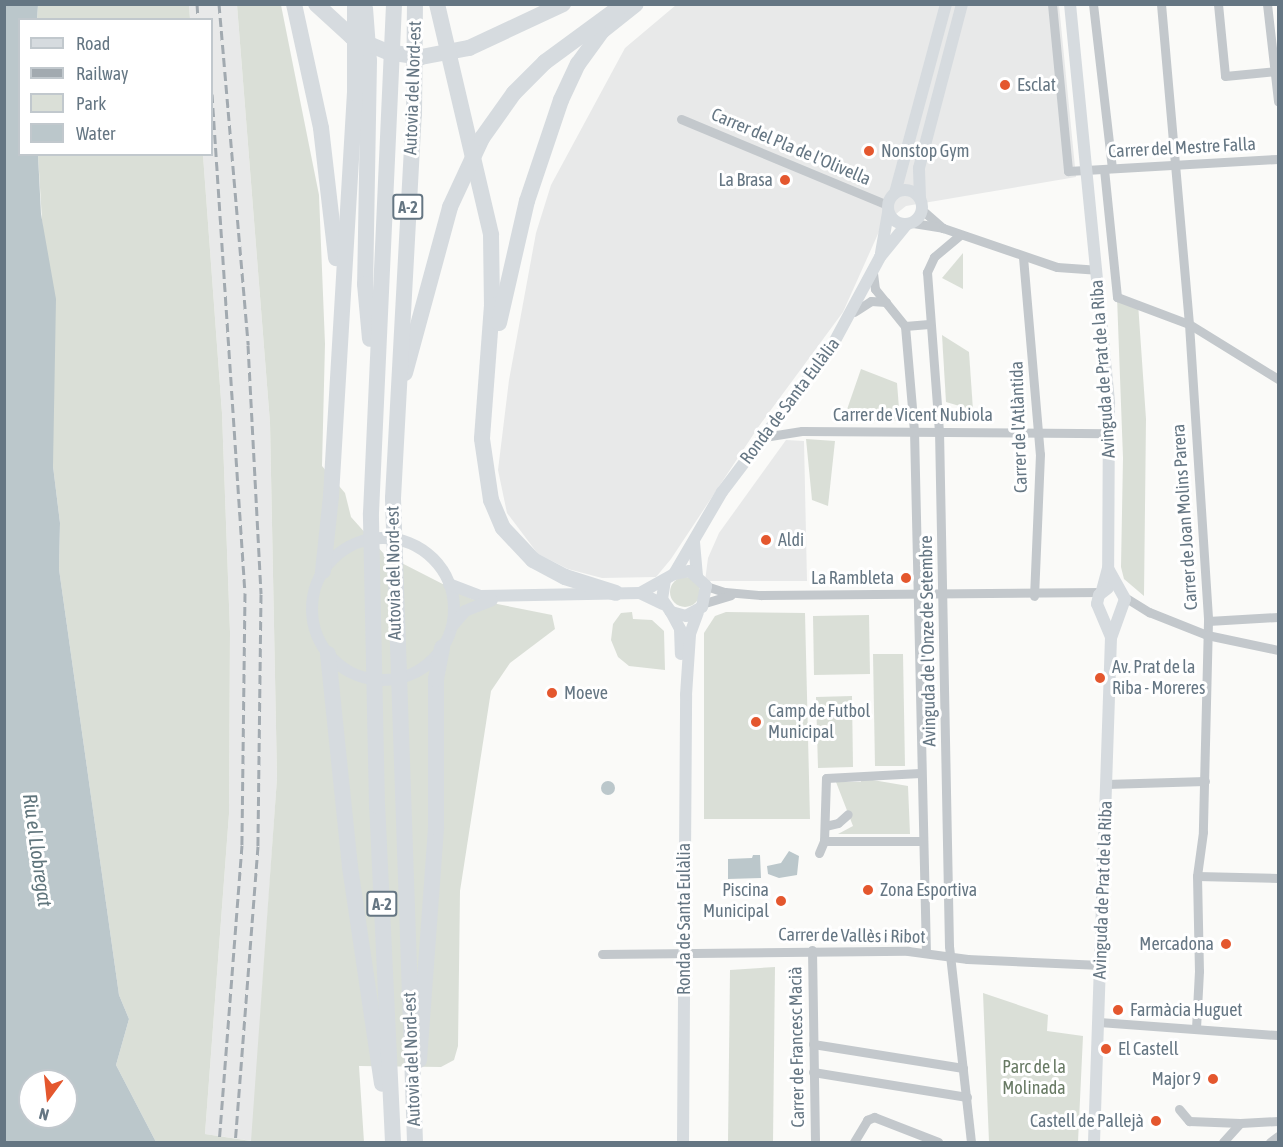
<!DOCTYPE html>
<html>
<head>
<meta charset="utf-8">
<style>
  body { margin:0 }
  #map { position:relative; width:1283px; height:1147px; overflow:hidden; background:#fafaf8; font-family:"Asap Condensed",sans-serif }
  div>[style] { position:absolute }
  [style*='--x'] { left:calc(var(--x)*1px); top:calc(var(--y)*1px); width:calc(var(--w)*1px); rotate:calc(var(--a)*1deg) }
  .built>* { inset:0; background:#e8e9e9 }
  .green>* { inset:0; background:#dadfd7 }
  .round { border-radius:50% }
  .water>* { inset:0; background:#bbc7cb }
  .street>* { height:9px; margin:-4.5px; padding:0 4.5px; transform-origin:4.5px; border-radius:4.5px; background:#c3c8cc }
  .secondary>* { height:12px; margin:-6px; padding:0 6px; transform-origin:6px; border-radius:6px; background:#d6dbdf }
  .secondary>.ring { margin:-6px; padding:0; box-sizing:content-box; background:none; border:12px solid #d6dbdf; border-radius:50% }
  .highway>* { height:16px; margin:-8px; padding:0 8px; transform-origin:8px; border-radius:8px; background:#d6dbdf }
  .rail>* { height:3px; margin-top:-1.5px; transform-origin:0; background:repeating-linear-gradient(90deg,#a2aab0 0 9px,transparent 0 13.5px) }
  .dots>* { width:16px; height:16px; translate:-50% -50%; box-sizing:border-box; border:3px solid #fff; border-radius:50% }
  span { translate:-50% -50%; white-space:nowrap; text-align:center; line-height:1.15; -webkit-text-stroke:6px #fff; paint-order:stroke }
  .shield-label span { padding:2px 4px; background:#fff; border:2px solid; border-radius:4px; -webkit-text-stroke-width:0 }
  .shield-label { font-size:16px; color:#657683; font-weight:700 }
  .poi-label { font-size:18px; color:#657683 }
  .left { translate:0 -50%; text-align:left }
  .right { translate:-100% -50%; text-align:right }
  .street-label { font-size:18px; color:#657683 }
  .park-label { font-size:18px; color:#687a64 }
  .water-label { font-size:20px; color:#60757c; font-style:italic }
  .frame { position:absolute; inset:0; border:6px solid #657683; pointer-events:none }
  .legend { position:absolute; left:18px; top:18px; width:195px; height:138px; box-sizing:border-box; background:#fff; border:2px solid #c1c8cd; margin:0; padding:8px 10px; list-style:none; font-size:18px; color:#657683 }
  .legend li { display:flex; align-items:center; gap:12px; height:30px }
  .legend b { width:30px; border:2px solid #c1c8cd }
  .north { position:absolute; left:18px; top:1069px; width:60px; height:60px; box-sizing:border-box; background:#fff; border:2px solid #c1c8cd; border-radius:50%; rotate:195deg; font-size:16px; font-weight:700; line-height:24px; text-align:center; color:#657683 }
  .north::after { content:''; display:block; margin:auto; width:21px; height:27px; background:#e4572e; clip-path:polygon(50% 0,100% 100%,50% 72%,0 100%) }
</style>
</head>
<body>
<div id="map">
  <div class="built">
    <div style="clip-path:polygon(189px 5px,237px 5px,270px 423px,277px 778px,252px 1141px,205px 1134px,229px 814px,230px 632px,222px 413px,203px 155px,212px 154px,212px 20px,190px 19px)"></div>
    <div style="clip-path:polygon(676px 5px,1059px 5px,1076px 177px,906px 206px,882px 225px,843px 312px,759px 426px,671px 559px,656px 577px,602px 578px,568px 569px,538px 554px,507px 513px,498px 470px,509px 380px,536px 233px,551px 185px,625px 48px)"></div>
    <div style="clip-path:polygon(786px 440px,804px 441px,807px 581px,705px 581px,708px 558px,719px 533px)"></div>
  </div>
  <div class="green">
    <div style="clip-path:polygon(38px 4px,189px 5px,190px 19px,37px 20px)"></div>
    <div style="clip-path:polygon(237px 5px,281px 5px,319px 195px,325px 344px,322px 466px,345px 493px,351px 517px,384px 554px,472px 599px,552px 615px,555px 629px,510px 663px,491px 691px,460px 891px,458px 1046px,454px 1060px,441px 1067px,359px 1066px,364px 1142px,156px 1142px,116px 1065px,129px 1019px,119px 995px,59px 569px,60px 523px,53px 466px,53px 399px,38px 155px,203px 155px,222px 413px,230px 632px,229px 814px,205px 1134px,251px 1141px,277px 778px,270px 423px)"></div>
    <div style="clip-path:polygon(963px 253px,963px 289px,942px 278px)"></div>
    <div style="clip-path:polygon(1117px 297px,1138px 303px,1146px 419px,1144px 596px,1124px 579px,1121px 567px,1123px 458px)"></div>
    <div style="clip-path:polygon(942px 335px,969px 352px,973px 410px,946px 402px)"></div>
    <div style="clip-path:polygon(861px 369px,897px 383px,900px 421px,843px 421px)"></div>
    <div style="clip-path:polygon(806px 439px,835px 441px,828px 506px,812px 500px)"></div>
    <div class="round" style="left:670px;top:577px;width:30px;height:30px"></div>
    <div style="clip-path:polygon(632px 612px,633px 619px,652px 620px,664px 631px,665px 670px,629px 666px,618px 657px,611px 640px,613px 624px,621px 613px)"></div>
    <div style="clip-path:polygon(726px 612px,805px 613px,810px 819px,704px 819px,704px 633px,715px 616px)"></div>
    <div style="clip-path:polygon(869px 615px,870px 674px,814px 675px,813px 616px)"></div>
    <div style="clip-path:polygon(873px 654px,903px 654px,905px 766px,875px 766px)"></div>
    <div style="clip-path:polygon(852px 696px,853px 767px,818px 768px,816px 697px)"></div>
    <div style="clip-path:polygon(861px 778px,908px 786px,910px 834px,838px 834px,853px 826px,836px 782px,861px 782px)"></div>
    <div style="clip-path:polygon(775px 967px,773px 1142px,728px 1142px,730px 970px)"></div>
    <div style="clip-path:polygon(983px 993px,1048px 1015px,1047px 1031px,1083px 1036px,1078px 1142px,989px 1142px)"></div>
  </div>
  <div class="water">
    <div style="clip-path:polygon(evenodd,38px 5px,37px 19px,20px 20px,20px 154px,38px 155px,41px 214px,56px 299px,53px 466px,60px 523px,59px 569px,119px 995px,129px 1019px,116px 1065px,156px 1142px,5px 1142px,4px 5px,38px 5px,30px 1081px,66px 1081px,66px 1117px,30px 1117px,30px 1081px)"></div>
    <div class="round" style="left:601px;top:781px;width:14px;height:14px"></div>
    <div style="clip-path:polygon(789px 851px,799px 856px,797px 875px,779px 878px,768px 874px,767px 866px,781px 863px)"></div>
    <div style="clip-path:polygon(753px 855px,760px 855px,761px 878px,728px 879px,728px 859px,752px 858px)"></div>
  </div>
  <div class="street">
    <div style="--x:1052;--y:4;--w:168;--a:84.5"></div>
    <div style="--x:1068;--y:171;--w:210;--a:-3.3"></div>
    <div style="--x:1093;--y:4;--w:165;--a:83.4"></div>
    <div style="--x:1161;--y:4;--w:321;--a:85"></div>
    <div style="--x:1189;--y:324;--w:298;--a:86.3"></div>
    <div style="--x:1208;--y:621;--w:211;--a:91.4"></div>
    <div style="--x:1203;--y:832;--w:44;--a:97.8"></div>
    <div style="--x:1197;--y:876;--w:95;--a:88.8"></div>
    <div style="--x:1199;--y:971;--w:57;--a:93"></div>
    <div style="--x:1218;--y:4;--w:72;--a:84.4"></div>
    <div style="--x:1225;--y:76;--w:51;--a:-5.6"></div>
    <div style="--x:1267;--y:4;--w:98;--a:83.5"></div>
    <div style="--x:681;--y:119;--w:224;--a:22.6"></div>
    <div style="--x:1104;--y:169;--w:129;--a:84.2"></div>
    <div style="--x:1117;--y:297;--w:77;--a:20.6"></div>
    <div style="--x:1189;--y:324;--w:105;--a:31.7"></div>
    <div style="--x:922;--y:210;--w:28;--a:41"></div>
    <div style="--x:913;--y:223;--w:30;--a:9"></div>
    <div style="--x:943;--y:228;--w:120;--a:18.9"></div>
    <div style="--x:1057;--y:267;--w:39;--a:4"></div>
    <div style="--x:960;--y:235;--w:34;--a:140"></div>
    <div style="--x:934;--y:257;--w:17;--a:115"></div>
    <div style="--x:927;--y:272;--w:158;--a:85.7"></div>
    <div style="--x:939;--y:430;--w:516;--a:88.89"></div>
    <div style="--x:949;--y:946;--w:197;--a:83.6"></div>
    <div style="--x:1023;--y:257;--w:198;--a:85.1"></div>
    <div style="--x:1040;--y:454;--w:142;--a:92.4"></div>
    <div style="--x:873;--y:273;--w:16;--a:83"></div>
    <div style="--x:875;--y:289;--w:48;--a:51"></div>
    <div style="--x:905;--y:326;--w:104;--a:85.1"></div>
    <div style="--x:914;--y:430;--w:523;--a:88.69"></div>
    <div style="--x:854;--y:312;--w:20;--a:-33"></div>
    <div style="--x:871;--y:301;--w:15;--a:4"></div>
    <div style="--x:905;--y:326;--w:24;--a:-5"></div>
    <div style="--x:764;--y:437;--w:38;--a:-9"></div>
    <div style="--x:802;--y:431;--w:308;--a:0.4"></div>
    <div style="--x:706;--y:586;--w:20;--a:18"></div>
    <div style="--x:725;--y:592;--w:36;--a:5"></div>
    <div style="--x:761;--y:595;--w:340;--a:-0.5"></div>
    <div style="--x:1123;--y:596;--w:31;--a:32"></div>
    <div style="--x:1149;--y:612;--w:62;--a:21.6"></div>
    <div style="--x:1207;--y:635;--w:73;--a:11.9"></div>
    <div style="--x:705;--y:603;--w:27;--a:-17"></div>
    <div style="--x:1208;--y:621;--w:70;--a:-3.3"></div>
    <div style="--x:920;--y:773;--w:94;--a:177"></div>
    <div style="--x:826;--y:778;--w:63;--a:91.8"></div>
    <div style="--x:824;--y:841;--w:99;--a:0"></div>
    <div style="--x:1106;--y:784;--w:99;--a:-1.7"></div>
    <div style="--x:825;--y:826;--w:13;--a:-13"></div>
    <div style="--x:838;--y:823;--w:13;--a:-42"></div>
    <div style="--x:819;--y:853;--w:13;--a:-67"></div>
    <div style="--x:1197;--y:876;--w:81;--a:1.4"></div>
    <div style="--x:812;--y:950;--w:192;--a:89.1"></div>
    <div style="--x:602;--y:954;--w:306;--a:-0.6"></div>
    <div style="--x:908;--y:951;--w:60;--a:7.7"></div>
    <div style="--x:967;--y:959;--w:134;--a:2.6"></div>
    <div style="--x:1099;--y:1022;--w:179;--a:4.2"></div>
    <div style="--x:813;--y:1044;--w:152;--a:9.1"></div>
    <div style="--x:813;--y:1072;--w:156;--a:9.2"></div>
    <div style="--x:1179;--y:1109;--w:16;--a:50"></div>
    <div style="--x:1189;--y:1121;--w:51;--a:2.2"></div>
    <div style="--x:854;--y:1142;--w:26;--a:-59"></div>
    <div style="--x:867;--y:1120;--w:8;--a:-23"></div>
    <div style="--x:874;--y:1117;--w:69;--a:21.3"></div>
    <div style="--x:1223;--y:1142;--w:25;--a:-48"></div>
    <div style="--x:1240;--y:1123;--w:38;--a:-3"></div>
    <div style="--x:1270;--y:1142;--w:10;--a:-37"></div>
  </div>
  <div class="secondary">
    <div style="--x:1070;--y:4;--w:401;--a:84.4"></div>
    <div style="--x:1109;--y:403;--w:165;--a:90.3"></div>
    <div style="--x:1108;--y:568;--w:24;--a:105"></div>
    <div class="ring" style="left:888px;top:190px;width:22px;height:22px"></div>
    <div style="--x:895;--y:193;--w:196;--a:-74.9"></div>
    <div style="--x:920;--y:198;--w:30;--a:-92"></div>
    <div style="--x:919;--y:168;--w:170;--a:-75.3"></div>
    <div style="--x:881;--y:253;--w:41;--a:-80.1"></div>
    <div class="ring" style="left:312px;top:538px;width:130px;height:130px"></div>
    <div style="--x:694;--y:542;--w:33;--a:85"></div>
    <div style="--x:674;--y:574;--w:95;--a:-59.7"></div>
    <div style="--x:722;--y:492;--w:181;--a:-52.9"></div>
    <div style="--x:831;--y:348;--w:103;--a:-61.7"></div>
    <div style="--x:880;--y:257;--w:41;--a:-50.9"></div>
    <div style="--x:449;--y:584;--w:33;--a:21"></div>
    <div style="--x:480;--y:596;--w:160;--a:-1.1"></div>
    <div style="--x:640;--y:593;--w:25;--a:26"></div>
    <div style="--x:1108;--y:588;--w:11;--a:142"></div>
    <div style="--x:1099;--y:595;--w:9;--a:103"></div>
    <div style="--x:1097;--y:604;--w:36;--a:67"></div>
    <div style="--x:640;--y:593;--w:39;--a:-29"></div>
    <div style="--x:674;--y:574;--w:16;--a:-11"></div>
    <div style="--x:690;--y:571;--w:22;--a:43"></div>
    <div style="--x:706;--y:586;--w:21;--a:101"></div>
    <div style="--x:702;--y:607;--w:18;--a:151"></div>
    <div style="--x:686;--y:616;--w:16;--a:-165"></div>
    <div style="--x:671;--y:612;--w:16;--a:-125"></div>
    <div style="--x:662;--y:599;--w:18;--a:-81"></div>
    <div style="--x:671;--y:612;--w:19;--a:62"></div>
    <div style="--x:680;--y:629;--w:25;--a:88"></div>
    <div style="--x:453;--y:625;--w:18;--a:-49"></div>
    <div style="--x:465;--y:611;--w:29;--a:-22"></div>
    <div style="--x:683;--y:1142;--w:447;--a:-89.6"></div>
    <div style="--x:686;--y:695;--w:61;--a:-86.2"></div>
    <div style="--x:690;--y:634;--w:23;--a:-70"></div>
    <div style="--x:1094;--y:1142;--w:504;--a:-88.07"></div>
    <div style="--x:1111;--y:638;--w:41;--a:-70.3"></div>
    <div style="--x:1125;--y:599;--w:35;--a:-119"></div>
  </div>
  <div class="highway">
    <div style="--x:294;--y:4;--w:127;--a:77.7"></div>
    <div style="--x:321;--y:128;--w:131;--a:83.4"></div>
    <div style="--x:316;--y:4;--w:49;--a:42.5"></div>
    <div style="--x:352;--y:37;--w:39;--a:23"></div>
    <div style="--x:388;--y:52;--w:33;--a:9"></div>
    <div style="--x:421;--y:57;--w:49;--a:-10.6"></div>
    <div style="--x:469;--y:48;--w:104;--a:-25.1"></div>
    <div style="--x:437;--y:4;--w:237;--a:76.8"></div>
    <div style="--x:491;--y:235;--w:70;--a:89.2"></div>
    <div style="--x:492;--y:305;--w:134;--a:94.3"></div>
    <div style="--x:482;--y:439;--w:62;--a:81.6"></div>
    <div style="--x:491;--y:500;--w:30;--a:67"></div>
    <div style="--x:503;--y:528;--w:44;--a:46.8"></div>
    <div style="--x:533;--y:560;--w:36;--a:28"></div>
    <div style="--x:565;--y:577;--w:53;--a:17.4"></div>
    <div style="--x:365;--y:8;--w:53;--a:85.7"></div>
    <div style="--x:369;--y:61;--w:223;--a:91"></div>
    <div style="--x:365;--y:284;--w:55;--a:84.8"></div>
    <div style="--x:499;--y:323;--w:125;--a:-77.1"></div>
    <div style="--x:527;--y:201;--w:107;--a:-71.4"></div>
    <div style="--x:561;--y:100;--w:40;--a:-65"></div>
    <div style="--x:578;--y:64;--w:41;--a:-54"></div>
    <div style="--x:602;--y:31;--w:43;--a:-38.5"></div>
    <div style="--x:405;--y:373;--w:172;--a:-74.8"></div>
    <div style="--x:450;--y:207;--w:76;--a:-65.1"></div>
    <div style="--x:482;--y:138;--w:55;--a:-54.6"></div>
    <div style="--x:514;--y:93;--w:44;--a:-45"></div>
    <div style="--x:545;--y:62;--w:98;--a:-36.3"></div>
    <div style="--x:323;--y:571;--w:75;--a:-83.9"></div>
    <div style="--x:331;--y:496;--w:404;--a:-86.6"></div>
    <div style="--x:355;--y:93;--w:89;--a:-90"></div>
    <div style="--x:328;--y:654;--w:214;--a:84.1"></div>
    <div style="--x:350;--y:867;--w:219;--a:81.6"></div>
    <div style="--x:419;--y:1060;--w:234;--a:-85.8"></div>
    <div style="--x:436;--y:827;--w:148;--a:-90"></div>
    <div style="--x:436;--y:679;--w:32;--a:-79"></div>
    <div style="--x:393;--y:1142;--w:336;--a:-92.7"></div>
    <div style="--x:377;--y:806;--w:293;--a:-91.2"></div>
    <div style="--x:371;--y:513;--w:510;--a:-87.41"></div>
    <div style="--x:415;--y:1142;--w:644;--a:-91.96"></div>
    <div style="--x:393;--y:498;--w:384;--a:-86.9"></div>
    <div style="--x:414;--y:115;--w:111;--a:-89.5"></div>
  </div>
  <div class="rail">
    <div style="--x:197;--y:4;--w:16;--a:86"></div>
    <div style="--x:219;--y:4;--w:342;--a:85.1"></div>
    <div style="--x:248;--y:345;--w:249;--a:87"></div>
    <div style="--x:261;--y:594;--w:252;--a:90.7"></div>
    <div style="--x:258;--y:846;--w:297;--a:94.4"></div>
    <div style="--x:212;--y:94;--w:500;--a:86.22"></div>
    <div style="--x:245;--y:593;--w:252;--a:90.7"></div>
    <div style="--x:242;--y:845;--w:298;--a:94.4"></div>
  </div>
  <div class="dots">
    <div style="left:1005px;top:85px;background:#e4572e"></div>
    <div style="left:869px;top:151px;background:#e4572e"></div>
    <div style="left:785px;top:180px;background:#e4572e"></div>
    <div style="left:766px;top:540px;background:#e4572e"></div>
    <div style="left:906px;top:578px;background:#e4572e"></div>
    <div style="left:1100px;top:678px;background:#e4572e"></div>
    <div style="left:552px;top:693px;background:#e4572e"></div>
    <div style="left:756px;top:722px;background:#e4572e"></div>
    <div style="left:868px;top:890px;background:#e4572e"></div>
    <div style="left:781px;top:901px;background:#e4572e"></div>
    <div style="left:1226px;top:944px;background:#e4572e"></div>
    <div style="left:1118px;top:1010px;background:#e4572e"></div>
    <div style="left:1106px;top:1049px;background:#e4572e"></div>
    <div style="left:1213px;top:1079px;background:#e4572e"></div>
    <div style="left:1156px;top:1121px;background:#e4572e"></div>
  </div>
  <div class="shield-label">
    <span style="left:408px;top:207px">A-2</span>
    <span style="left:382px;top:904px">A-2</span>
  </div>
  <div class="poi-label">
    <span class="left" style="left:1017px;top:85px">Esclat</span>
    <span class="left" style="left:881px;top:151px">Nonstop Gym</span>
    <span class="right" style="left:773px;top:180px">La Brasa</span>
    <span class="left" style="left:778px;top:540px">Aldi</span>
    <span class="right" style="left:894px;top:578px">La Rambleta</span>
    <span class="left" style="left:1112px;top:678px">Av. Prat de la<br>Riba - Moreres</span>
    <span class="left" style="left:564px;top:693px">Moeve</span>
    <span class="left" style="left:768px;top:722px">Camp de Futbol<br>Municipal</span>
    <span class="left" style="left:880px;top:890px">Zona Esportiva</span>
    <span class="right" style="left:769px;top:901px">Piscina<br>Municipal</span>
    <span class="right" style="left:1214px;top:944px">Mercadona</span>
    <span class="left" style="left:1130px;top:1010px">Farmàcia Huguet</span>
    <span class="left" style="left:1118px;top:1049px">El Castell</span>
    <span class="right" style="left:1201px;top:1079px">Major 9</span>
    <span class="right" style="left:1144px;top:1121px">Castell de Pallejà</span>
  </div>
  <div class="street-label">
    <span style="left:413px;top:88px;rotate:-88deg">Autovia del Nord-est</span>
    <span style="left:791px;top:147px;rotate:23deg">Carrer del Pla de l'Olivella</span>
    <span style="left:1182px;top:148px;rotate:-3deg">Carrer del Mestre Falla</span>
    <span style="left:1103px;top:369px;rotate:-94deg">Avinguda de Prat de la Riba</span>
    <span style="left:790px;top:401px;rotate:-53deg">Ronda de Santa Eulàlia</span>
    <span style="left:913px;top:415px">Carrer de Vicent Nubiola</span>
    <span style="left:1019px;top:427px;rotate:-92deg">Carrer de l'Atlàntida</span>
    <span style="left:1185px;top:517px;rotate:-94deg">Carrer de Joan Molins Parera</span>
    <span style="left:394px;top:573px;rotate:-91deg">Autovia del Nord-est</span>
    <span style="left:928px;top:641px;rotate:-91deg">Avinguda de l'Onze de Setembre</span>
    <span style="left:1103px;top:890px;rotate:-88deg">Avinguda de Prat de la Riba</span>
    <span style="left:684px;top:919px;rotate:-90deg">Ronda de Santa Eulàlia</span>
    <span style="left:852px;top:936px;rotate:1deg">Carrer de Vallès i Ribot</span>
    <span style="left:797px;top:1047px;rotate:-91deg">Carrer de Francesc Macià</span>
    <span style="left:412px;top:1059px;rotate:-92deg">Autovia del Nord-est</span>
  </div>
  <div class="park-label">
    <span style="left:1034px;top:1078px">Parc de la<br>Molinada</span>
  </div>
  <div class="water-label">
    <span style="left:38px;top:850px;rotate:82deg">Riu el Llobregat</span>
  </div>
  <div class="frame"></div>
  <ul class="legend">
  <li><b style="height:8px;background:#d6dbdf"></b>Road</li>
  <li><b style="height:8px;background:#a2aab0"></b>Railway</li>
  <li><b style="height:16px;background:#dadfd7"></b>Park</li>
  <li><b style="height:16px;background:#bbc7cb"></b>Water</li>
  </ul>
  <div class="north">N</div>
</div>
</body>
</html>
